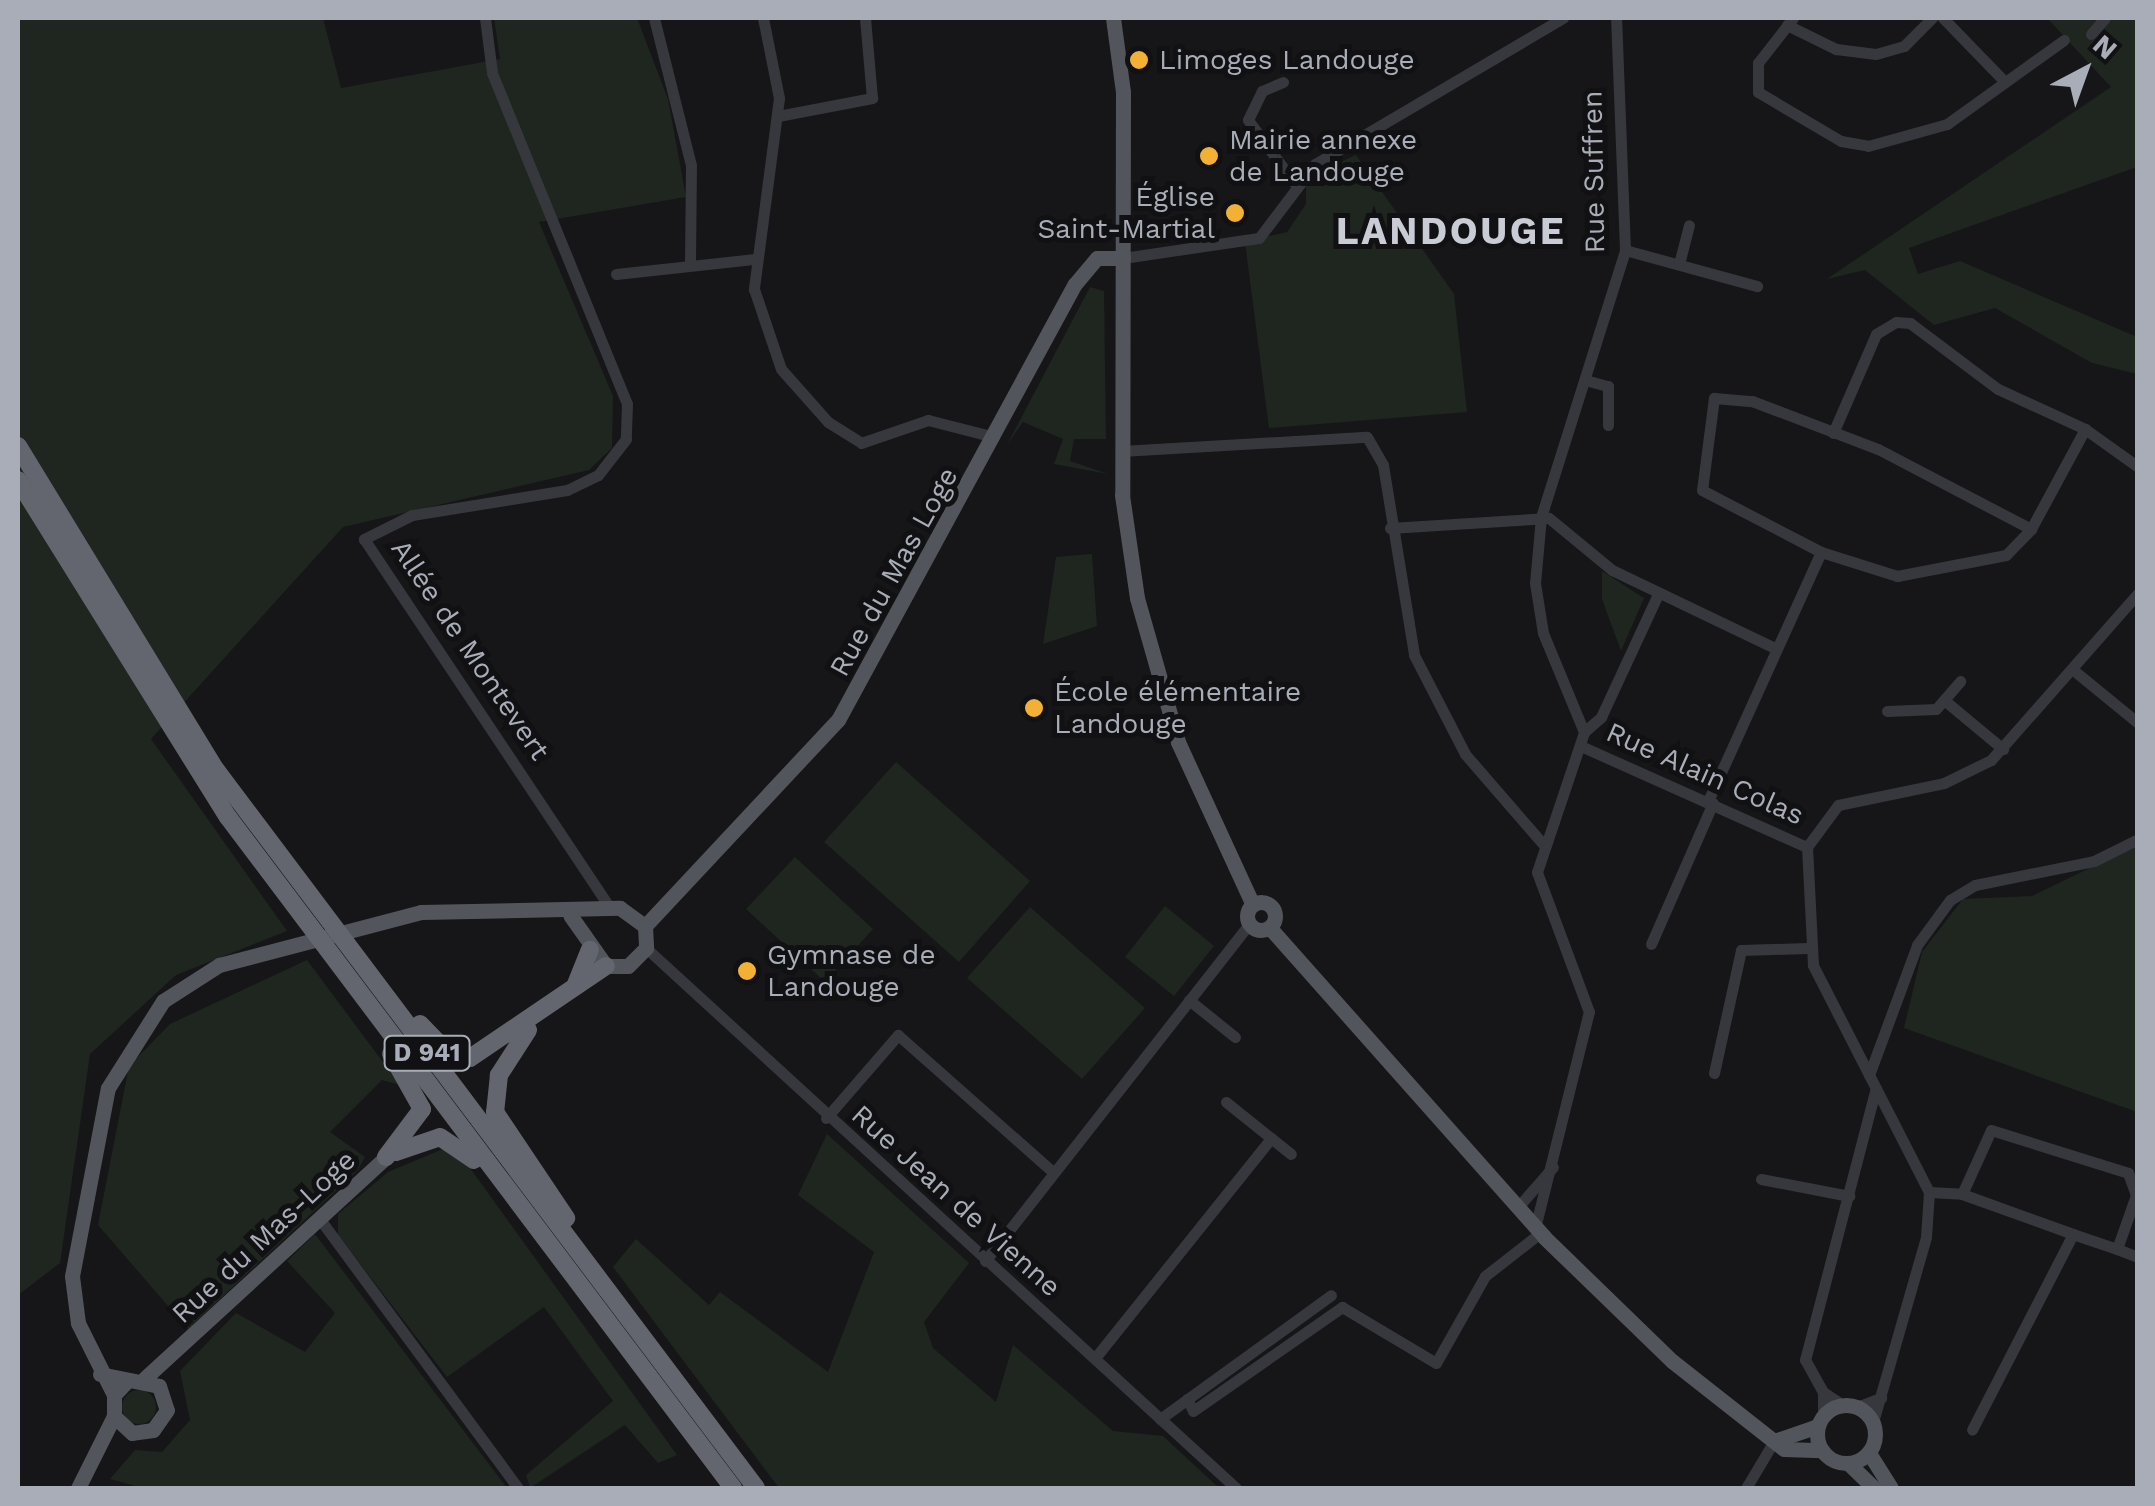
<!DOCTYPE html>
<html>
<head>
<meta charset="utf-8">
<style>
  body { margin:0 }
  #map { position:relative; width:2155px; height:1506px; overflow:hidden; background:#161618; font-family:"Work Sans",sans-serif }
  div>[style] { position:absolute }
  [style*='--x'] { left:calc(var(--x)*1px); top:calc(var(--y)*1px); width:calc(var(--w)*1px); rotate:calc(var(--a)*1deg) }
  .green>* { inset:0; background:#1e261f }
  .round { border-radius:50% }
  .minor>* { height:11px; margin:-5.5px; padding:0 5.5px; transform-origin:5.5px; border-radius:5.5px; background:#37383d }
  .major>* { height:15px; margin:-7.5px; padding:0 7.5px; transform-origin:7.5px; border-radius:7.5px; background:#53555c }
  .major>.ring { margin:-7.5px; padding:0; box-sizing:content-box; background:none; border:15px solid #53555c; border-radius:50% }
  .highway>* { height:18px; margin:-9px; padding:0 9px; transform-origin:9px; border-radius:9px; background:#63666e }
  .dots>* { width:28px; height:28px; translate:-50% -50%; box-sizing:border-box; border:5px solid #111113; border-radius:50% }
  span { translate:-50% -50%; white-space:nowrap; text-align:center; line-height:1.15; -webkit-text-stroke:10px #111113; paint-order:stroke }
  .shield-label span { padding:2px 8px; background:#111113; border:2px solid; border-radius:8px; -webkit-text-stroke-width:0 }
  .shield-label { font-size:25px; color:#a8adb8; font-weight:700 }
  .poi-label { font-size:28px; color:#a8adb8 }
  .left { translate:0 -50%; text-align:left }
  .right { translate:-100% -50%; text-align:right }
  .street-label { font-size:28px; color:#a8adb8 }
  .district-label { font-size:38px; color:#c9ccd4; font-weight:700; letter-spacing:2.5px }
  .frame { position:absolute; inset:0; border:20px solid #a8adb8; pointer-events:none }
  .north { position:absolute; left:2035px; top:20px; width:100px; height:100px; -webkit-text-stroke:8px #111113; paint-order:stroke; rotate:41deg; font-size:28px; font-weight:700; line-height:40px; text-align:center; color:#a8adb8 }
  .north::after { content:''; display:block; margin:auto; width:35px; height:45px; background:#a8adb8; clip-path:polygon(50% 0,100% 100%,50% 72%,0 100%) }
</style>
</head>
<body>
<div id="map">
  <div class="green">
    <div style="clip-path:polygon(18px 18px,323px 18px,341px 88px,500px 59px,494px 18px,637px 18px,668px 99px,686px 197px,539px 222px,613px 396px,612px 448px,589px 470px,343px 527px,151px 739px,287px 931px,176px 975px,90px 1054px,60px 1263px,18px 1295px)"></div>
    <div style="clip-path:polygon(2047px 18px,2137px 18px,2137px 167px,1909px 248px,1918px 274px,1960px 261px,2137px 337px,2137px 374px,2092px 363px,1995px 308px,1934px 325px,1865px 270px,1827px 279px,2111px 87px)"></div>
    <div style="clip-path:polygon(1356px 155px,1454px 294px,1467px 412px,1269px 428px,1245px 242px,1287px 232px,1306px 204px,1306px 178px)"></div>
    <div style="clip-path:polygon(1090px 287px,1104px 291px,1106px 439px,1074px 439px,1070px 461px,1108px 474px,1054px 464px,1063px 439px,1023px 422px,1007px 445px)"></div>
    <div style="clip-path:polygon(1092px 554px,1097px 626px,1043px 644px,1056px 557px)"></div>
    <div style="clip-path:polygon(1602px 571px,1644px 598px,1621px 651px,1602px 599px)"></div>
    <div style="clip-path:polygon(896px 762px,1030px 881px,959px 962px,824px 842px)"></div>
    <div style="clip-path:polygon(2137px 845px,2137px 1112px,1904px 1028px,1922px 952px,1963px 899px,2032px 896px)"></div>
    <div style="clip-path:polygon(795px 857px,873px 929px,825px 982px,746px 909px)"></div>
    <div style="clip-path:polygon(1165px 906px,1214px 946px,1174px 996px,1125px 957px)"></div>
    <div style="clip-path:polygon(1030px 907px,1145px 1008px,1082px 1079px,967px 978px)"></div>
    <div style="clip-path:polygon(307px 960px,400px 1085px,382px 1080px,330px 1132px,365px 1157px,358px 1170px,188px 1329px,98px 1225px,129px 1066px,170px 1024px)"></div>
    <div style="clip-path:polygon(827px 1134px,969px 1263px,924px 1322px,933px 1348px,996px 1402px,1013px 1345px,1113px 1431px,1163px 1436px,1219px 1488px,779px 1488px,613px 1267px,636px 1239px,709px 1305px,720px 1292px,828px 1372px,874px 1252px,798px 1195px)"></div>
    <div style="clip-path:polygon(443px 1149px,465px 1161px,677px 1455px,658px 1463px,625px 1425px,530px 1488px,526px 1475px,613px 1401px,544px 1307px,447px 1377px,338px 1235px,338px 1214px,388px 1172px)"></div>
    <div style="clip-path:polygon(315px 1234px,507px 1488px,143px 1488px,110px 1479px,135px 1450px,162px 1452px,190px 1420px,180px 1371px,236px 1313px,305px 1352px,335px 1313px,287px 1261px)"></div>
    <div class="round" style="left:122px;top:1390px;width:34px;height:34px"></div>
  </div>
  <div class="minor">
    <div style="--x:485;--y:18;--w:55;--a:82.7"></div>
    <div style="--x:492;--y:73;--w:357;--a:67.8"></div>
    <div style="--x:627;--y:404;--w:35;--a:92"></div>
    <div style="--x:626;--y:439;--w:46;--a:127.9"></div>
    <div style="--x:598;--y:475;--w:34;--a:154"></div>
    <div style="--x:567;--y:490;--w:157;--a:170.8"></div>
    <div style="--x:412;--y:515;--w:54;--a:153.4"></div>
    <div style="--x:364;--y:539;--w:445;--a:56.3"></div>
    <div style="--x:654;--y:18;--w:152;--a:75.9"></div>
    <div style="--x:691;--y:165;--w:100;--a:90.6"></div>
    <div style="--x:763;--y:18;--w:82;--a:78.7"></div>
    <div style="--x:779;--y:98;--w:193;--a:97.5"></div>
    <div style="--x:754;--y:289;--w:84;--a:71.4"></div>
    <div style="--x:781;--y:369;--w:71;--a:48.4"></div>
    <div style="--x:828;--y:422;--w:39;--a:32"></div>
    <div style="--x:861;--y:443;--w:71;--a:-18.9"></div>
    <div style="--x:928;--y:420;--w:68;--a:14.4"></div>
    <div style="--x:1793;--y:18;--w:57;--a:127.9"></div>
    <div style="--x:1758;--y:63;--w:29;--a:90"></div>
    <div style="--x:1758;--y:92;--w:96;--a:30.6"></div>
    <div style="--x:1841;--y:141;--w:27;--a:10"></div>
    <div style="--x:1868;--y:146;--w:82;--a:-15.6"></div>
    <div style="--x:1947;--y:124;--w:144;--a:-35.7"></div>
    <div style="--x:1943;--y:18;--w:86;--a:45.9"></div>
    <div style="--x:1787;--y:25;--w:55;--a:26.1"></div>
    <div style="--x:1836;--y:49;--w:40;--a:7.1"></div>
    <div style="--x:1876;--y:54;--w:29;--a:-16"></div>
    <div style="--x:1904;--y:46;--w:40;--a:-45"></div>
    <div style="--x:2091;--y:34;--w:21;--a:-49"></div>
    <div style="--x:1283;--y:82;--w:23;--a:157"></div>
    <div style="--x:1262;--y:91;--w:32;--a:116"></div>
    <div style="--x:1248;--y:120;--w:81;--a:53.6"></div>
    <div style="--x:778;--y:116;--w:96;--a:-10.8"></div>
    <div style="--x:872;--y:98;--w:80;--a:-95"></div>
    <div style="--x:1625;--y:250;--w:137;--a:15.3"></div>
    <div style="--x:1123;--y:258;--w:137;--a:-8.4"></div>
    <div style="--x:1259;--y:238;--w:93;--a:-52.9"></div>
    <div style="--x:1315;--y:164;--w:288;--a:-30.5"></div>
    <div style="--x:1679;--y:264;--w:40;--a:-75.6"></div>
    <div style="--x:616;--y:274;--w:138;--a:-6.2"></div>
    <div style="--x:1585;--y:380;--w:24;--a:15"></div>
    <div style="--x:1608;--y:386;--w:39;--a:90"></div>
    <div style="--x:1833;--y:433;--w:108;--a:-66.5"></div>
    <div style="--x:1876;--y:334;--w:23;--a:-31"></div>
    <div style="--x:1896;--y:322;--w:14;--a:4"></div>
    <div style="--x:1910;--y:323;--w:110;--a:36.9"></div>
    <div style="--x:1998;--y:389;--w:96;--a:24.7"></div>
    <div style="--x:1121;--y:451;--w:246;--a:-3.3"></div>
    <div style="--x:1367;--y:437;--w:32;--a:60"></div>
    <div style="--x:1383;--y:465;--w:193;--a:80.7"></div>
    <div style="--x:1414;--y:655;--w:111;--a:62.7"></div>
    <div style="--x:1465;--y:754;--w:119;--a:49.1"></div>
    <div style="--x:1390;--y:528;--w:159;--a:-3.6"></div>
    <div style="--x:1549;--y:518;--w:82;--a:39.5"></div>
    <div style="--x:1612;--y:570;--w:181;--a:25.6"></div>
    <div style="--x:1821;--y:552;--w:134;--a:-152.5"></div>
    <div style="--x:1702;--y:490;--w:93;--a:-82.6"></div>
    <div style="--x:1714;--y:398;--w:38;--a:5"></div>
    <div style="--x:1752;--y:401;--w:135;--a:20.9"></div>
    <div style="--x:1878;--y:449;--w:173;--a:27.6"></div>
    <div style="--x:1821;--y:552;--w:80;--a:17.5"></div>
    <div style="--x:1897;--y:576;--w:111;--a:-10.9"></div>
    <div style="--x:2006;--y:555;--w:36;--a:-46"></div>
    <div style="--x:2031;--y:529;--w:114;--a:-61.6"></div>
    <div style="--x:2085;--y:429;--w:65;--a:35.6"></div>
    <div style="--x:2072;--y:669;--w:85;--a:39.3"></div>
    <div style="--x:1944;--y:700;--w:77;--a:39.7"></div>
    <div style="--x:1887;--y:711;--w:49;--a:-2.3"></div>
    <div style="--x:1936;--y:709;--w:37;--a:-49"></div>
    <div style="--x:1584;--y:732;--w:23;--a:-41"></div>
    <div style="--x:1601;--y:717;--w:136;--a:-65.1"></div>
    <div style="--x:1583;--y:747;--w:245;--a:24.1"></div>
    <div style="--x:1708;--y:801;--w:273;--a:-65.6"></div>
    <div style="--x:1651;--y:944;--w:154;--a:-66.3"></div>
    <div style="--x:646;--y:948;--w:800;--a:42.47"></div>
    <div style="--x:1189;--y:1000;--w:59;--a:38.8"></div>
    <div style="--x:1714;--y:1073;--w:126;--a:-77.6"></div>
    <div style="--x:1741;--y:950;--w:66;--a:-1.7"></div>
    <div style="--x:1869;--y:1075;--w:139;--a:-69.7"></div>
    <div style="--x:1917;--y:945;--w:56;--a:-53.7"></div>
    <div style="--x:1950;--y:900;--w:29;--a:-31"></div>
    <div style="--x:1975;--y:885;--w:121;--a:-11.4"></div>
    <div style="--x:2094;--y:861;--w:49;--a:-26.6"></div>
    <div style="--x:1226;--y:1102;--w:83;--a:38.7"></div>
    <div style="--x:826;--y:1118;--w:110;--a:-49.1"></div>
    <div style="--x:898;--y:1035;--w:207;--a:41.5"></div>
    <div style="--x:1761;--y:1179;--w:90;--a:10.9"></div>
    <div style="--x:1929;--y:1192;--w:33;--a:3"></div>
    <div style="--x:1962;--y:1194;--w:118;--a:19.8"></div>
    <div style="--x:2073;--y:1234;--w:220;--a:117.3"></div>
    <div style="--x:1962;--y:1194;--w:70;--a:-65.6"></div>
    <div style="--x:1991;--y:1130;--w:144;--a:17.4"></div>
    <div style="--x:2128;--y:1173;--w:23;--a:70"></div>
    <div style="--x:2136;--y:1195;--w:57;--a:109.4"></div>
    <div style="--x:2117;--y:1249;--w:46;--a:-161.2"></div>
    <div style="--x:1518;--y:1207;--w:53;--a:-48.8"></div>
    <div style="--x:319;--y:1218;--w:335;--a:53.6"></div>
    <div style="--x:1535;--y:1228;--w:223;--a:-76"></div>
    <div style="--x:1589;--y:1012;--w:149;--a:-110.4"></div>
    <div style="--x:1537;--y:872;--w:148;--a:-71.4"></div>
    <div style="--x:1584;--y:732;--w:107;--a:-112.5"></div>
    <div style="--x:1543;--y:633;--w:51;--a:-99.1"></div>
    <div style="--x:1535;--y:583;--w:66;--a:-84.8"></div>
    <div style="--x:1541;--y:517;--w:280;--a:-72.5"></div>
    <div style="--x:1625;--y:250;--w:232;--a:-92.2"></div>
    <div style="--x:2117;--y:1249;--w:22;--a:21"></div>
    <div style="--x:985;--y:1261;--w:428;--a:-51.9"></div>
    <div style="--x:1095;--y:1358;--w:282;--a:-51.3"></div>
    <div style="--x:1823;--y:1392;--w:23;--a:90"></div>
    <div style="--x:1187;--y:1399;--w:13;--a:63"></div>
    <div style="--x:1193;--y:1411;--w:182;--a:-34.9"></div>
    <div style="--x:1342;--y:1307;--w:109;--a:30.8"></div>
    <div style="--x:1436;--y:1363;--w:100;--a:-60.6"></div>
    <div style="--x:1485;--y:1276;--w:70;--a:-38"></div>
    <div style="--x:1843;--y:1405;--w:24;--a:-147"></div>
    <div style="--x:1823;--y:1392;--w:37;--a:-119"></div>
    <div style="--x:1805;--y:1360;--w:281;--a:-75.4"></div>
    <div style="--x:1857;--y:1407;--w:26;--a:-21"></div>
    <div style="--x:1160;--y:1419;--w:211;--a:-35.9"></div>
    <div style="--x:1873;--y:1422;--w:192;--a:-74"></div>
    <div style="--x:1926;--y:1237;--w:45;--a:-86.2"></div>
    <div style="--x:1929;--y:1192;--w:255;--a:-117.1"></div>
    <div style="--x:1813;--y:965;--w:118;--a:-92.9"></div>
    <div style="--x:1807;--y:847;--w:52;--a:-53.6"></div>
    <div style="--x:1838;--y:805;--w:108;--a:-11.7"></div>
    <div style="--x:1944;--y:783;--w:52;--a:-26.1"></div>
    <div style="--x:1991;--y:760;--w:222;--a:-48.6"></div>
    <div style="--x:1746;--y:1488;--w:55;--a:-59.2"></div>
  </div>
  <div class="major">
    <div style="--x:1113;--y:18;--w:75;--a:82.3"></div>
    <div style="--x:1123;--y:92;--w:403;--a:90.1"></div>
    <div style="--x:1122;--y:495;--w:104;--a:81.7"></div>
    <div style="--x:1137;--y:598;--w:150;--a:74.1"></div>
    <div style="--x:1178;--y:742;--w:179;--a:65.3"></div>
    <div class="ring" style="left:1247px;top:902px;width:13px;height:13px"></div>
    <div style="--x:645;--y:926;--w:282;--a:-46.9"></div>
    <div style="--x:838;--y:720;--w:496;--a:-61.5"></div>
    <div style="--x:1075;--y:284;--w:34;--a:-50"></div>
    <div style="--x:1097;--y:258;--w:26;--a:0"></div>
    <div style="--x:1270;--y:928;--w:413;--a:48.4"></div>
    <div style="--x:1544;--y:1237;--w:178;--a:44.1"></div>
    <div style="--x:1672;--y:1361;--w:142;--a:38.2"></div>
    <div style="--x:1784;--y:1449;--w:38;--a:2"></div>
    <div style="--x:100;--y:1374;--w:60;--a:11.5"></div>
    <div style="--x:159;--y:1386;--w:25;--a:72"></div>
    <div style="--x:167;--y:1410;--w:24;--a:125"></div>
    <div style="--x:153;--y:1430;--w:21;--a:172"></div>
    <div style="--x:132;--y:1433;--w:25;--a:-137"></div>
    <div style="--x:114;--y:1416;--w:21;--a:-90"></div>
    <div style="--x:114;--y:1395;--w:19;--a:-47"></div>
    <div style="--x:145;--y:1378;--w:327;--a:-42.5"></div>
    <div style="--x:114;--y:1395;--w:80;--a:-116.6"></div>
    <div style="--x:78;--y:1323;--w:47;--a:-97.3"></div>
    <div style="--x:72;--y:1276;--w:191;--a:-79.2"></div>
    <div style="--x:108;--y:1088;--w:103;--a:-57.7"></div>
    <div style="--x:163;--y:1001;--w:67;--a:-32.7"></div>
    <div style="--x:219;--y:965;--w:209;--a:-14.7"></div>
    <div style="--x:421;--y:912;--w:199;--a:-1.2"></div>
    <div style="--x:620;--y:908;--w:31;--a:36"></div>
    <div style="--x:645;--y:926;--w:22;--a:87"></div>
    <div style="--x:646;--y:948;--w:25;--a:135"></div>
    <div style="--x:628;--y:966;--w:22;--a:180"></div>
    <div style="--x:606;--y:966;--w:62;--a:-125.2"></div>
    <div class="ring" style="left:1817px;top:1405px;width:43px;height:43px"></div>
    <div style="--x:1774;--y:1441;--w:46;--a:-18.8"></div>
    <div style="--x:1869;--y:1453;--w:41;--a:57.8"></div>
    <div style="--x:1848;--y:1463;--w:36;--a:44"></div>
    <div style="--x:78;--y:1488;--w:80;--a:-63.4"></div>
  </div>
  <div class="highway">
    <div style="--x:18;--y:446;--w:380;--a:58.6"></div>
    <div style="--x:216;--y:770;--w:898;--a:53.05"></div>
    <div style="--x:18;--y:480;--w:397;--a:58.1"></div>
    <div style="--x:228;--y:817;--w:840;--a:53.03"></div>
    <div style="--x:576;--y:984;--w:37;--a:-68"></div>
    <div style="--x:420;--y:1024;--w:42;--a:46"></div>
    <div style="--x:449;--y:1054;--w:21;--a:11"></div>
    <div style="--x:470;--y:1058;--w:164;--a:-34.1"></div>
    <div style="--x:528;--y:1030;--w:54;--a:122.8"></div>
    <div style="--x:499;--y:1075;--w:37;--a:96"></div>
    <div style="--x:495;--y:1112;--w:128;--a:56.2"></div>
    <div style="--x:396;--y:1152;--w:46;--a:-18.8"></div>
    <div style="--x:440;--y:1137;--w:41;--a:34.1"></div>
    <div style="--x:386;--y:1157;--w:60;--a:-53.1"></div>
    <div style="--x:422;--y:1109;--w:63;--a:-119.4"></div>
  </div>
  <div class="dots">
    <div style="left:1139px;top:60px;background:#f2b134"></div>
    <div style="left:1209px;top:156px;background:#f2b134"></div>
    <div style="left:1235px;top:213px;background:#f2b134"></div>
    <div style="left:1034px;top:708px;background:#f2b134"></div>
    <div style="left:747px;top:971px;background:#f2b134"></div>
  </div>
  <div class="shield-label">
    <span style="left:427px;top:1053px">D 941</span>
  </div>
  <div class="poi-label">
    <span class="left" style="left:1159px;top:60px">Limoges Landouge</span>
    <span class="left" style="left:1229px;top:156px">Mairie annexe<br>de Landouge</span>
    <span class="right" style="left:1215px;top:213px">Église<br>Saint-Martial</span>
    <span class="left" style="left:1054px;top:708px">École élémentaire<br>Landouge</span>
    <span class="left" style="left:767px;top:971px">Gymnase de<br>Landouge</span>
  </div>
  <div class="street-label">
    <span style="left:1594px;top:172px;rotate:-91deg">Rue Suffren</span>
    <span style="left:894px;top:572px;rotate:-61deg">Rue du Mas Loge</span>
    <span style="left:470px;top:650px;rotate:56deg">Allée de Montevert</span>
    <span style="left:1705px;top:774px;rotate:24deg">Rue Alain Colas</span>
    <span style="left:956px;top:1201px;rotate:42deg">Rue Jean de Vienne</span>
    <span style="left:264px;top:1237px;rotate:-43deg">Rue du Mas-Loge</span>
  </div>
  <div class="district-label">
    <span style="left:1451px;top:232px">LANDOUGE</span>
  </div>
  <div class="frame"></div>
  <div class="north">N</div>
</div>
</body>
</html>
